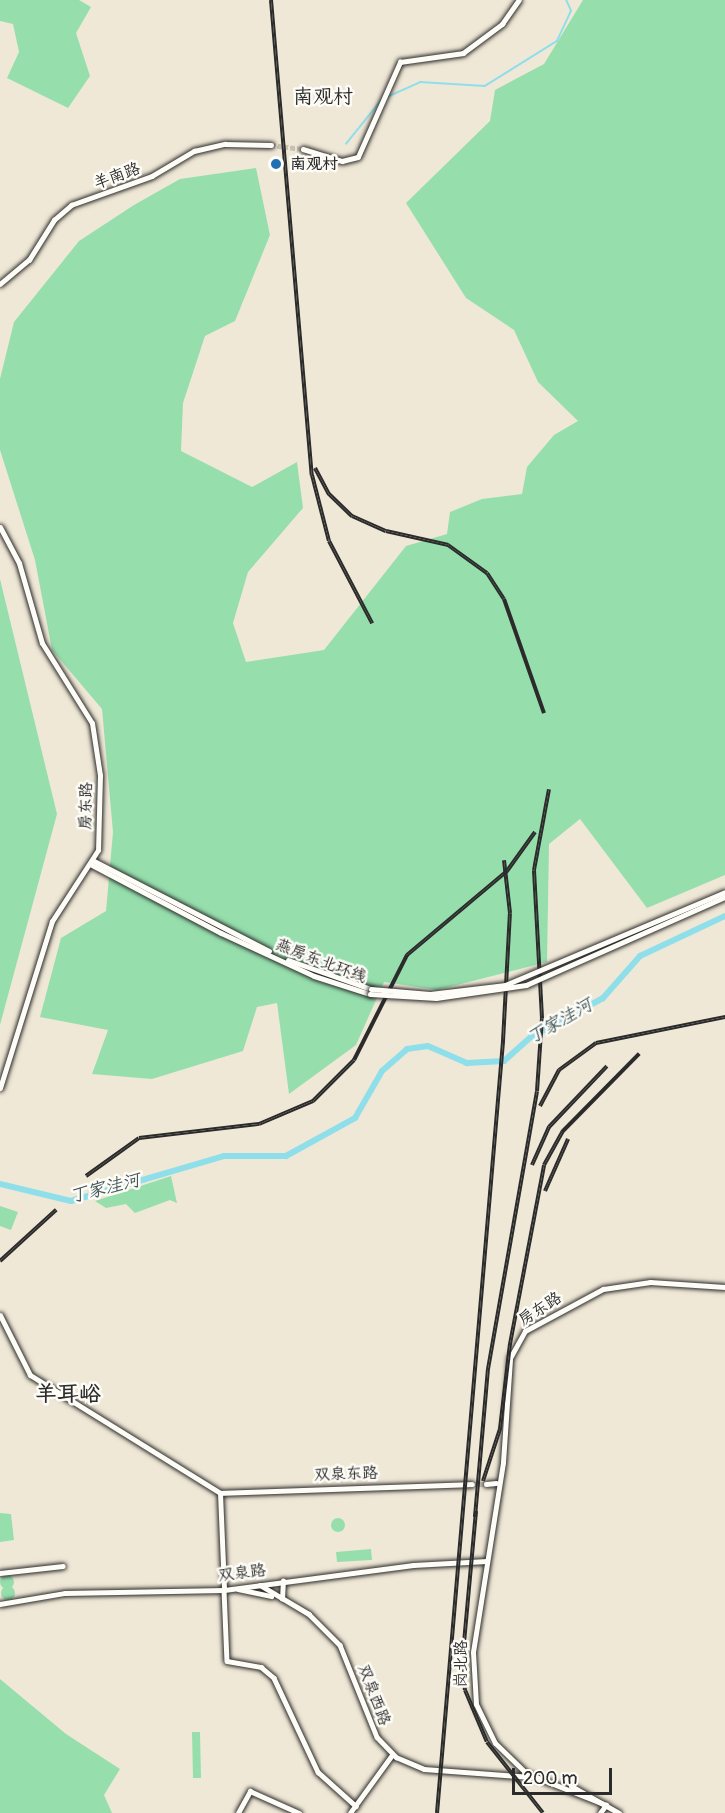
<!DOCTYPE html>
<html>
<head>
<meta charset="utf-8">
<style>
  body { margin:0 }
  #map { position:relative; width:725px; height:1813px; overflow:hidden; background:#f0e8d6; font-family:Pangolin,"LXGW WenKai TC",sans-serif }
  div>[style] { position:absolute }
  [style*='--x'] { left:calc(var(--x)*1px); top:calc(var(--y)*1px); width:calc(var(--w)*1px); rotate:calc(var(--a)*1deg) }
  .green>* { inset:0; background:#96dfad }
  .round { border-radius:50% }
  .stream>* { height:1.5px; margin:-0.75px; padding:0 0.75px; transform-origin:0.75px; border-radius:0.75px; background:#8fdfeb }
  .river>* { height:6px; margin:-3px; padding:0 3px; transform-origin:3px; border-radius:3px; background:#8fdfeb }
  .tertiary-tunnel>* { height:4.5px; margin-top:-2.25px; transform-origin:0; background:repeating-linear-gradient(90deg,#c9c2b4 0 4.5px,transparent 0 6.5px) }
  .secondary-tunnel>* { height:5px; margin-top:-2.5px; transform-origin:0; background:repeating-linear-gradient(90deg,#c9c2b4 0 5px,transparent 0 7.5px) }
  .roads { filter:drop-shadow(0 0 2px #2b2b2b) drop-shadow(0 0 2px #2b2b2b) }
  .tertiary>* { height:4.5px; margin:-2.25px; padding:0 2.25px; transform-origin:2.25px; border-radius:2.25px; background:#fdfcf7 }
  .secondary>* { height:5px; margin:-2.5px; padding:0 2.5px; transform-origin:2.5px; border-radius:2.5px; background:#fdfcf7 }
  .rail>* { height:4px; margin-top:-2px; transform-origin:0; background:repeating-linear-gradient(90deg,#fdfcf7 0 4.5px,#2b2b2b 0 9px); box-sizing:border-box; border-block:2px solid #2b2b2b }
  .bridges { filter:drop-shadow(0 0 2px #2b2b2b) drop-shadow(0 0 2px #2b2b2b) }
  .secondary-bridge>* { height:5px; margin:-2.5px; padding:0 2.5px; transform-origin:2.5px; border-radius:2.5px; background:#fdfcf7 }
  .dots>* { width:16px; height:16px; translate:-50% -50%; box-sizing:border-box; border:3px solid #fdfcf7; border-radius:50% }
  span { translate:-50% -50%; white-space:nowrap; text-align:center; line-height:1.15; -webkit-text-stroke:5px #fdfcf7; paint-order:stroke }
  .poi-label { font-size:16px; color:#2b2b2b; font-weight:700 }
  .left { translate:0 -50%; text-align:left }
  .street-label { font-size:16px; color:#2b2b2b }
  .water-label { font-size:18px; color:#44585b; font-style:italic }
  .quarter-label { font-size:20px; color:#2b2b2b }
  .district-label { font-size:22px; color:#2b2b2b; font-weight:700 }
  .scale { position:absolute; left:512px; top:1768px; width:100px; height:27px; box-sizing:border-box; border:3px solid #2b2b2b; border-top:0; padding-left:8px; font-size:18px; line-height:21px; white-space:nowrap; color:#2b2b2b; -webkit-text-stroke:4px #fdfcf7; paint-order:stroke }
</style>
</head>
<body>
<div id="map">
  <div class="green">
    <div style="clip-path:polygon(0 0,79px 0,91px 7px,76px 33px,90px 76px,68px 108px,7px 78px,19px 52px,13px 24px,0 21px)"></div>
    <div style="clip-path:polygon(583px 0,725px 0,725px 875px,647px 908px,580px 819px,549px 844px,547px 962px,437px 990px,384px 982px,356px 1045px,289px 1094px,277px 1003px,257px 1007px,243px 1051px,152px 1079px,92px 1074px,108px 1030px,40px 1017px,61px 938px,106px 911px,113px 832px,102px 709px,52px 650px,35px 560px,0 450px,0 379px,14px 322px,79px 241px,134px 205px,180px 179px,256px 168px,270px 235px,235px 321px,205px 336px,183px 403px,181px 451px,252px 487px,297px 462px,303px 508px,248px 572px,233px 623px,246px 662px,324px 650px,406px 546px,447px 534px,450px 512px,482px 499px,522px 494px,527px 467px,554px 435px,578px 421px,538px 382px,514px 330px,466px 298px,406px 203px,490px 121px,495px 90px,544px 64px)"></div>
    <div style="clip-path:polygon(0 579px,57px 814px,0 1025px)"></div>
    <div style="clip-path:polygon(171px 1176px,177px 1203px,170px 1200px,135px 1213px,126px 1204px,106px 1208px,95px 1201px)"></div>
    <div style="clip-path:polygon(0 1206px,18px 1212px,11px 1230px,0 1226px)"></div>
    <div style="clip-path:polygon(0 1513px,11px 1514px,14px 1540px,0 1542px)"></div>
    <div class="round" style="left:331px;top:1518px;width:14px;height:14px"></div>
    <div style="clip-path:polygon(371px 1549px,372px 1560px,337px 1562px,336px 1552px)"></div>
    <div class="round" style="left:0;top:1575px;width:14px;height:14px"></div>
    <div class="round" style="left:1px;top:1586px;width:14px;height:14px"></div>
    <div style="clip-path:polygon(0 1679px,66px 1734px,120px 1769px,104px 1795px,112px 1813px,0 1813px)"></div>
    <div style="clip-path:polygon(192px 1732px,200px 1732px,201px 1778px,193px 1778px)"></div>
  </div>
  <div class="stream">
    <div style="--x:387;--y:97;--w:36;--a:-24"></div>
    <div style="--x:420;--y:82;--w:65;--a:3.5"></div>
    <div style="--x:485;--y:86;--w:85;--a:-32"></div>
    <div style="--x:557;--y:41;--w:33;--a:-65"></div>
    <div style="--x:571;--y:11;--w:12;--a:-114"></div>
    <div style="--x:346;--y:144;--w:58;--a:-51.3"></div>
  </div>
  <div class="river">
    <div style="--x:0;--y:1184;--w:73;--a:13.5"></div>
    <div style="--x:71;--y:1201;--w:159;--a:-16.4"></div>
    <div style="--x:224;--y:1156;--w:62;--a:0"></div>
    <div style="--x:286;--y:1156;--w:79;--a:-28.8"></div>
    <div style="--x:355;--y:1118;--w:54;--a:-60.1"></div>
    <div style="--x:382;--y:1071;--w:33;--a:-41"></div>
    <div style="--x:407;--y:1049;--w:21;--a:-8"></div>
    <div style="--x:428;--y:1046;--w:43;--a:23.6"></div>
    <div style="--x:467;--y:1063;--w:37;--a:-3"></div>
    <div style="--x:504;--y:1061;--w:36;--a:-42"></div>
    <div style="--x:531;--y:1037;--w:82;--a:-28.4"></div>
    <div style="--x:603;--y:998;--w:56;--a:-48.6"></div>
    <div style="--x:640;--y:956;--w:94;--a:-25.2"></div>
  </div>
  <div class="tertiary-tunnel">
    <div style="--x:271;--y:145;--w:32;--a:7"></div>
  </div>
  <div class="secondary-tunnel">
    <div style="--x:472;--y:1484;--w:14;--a:0"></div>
  </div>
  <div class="roads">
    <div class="tertiary">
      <div style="--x:303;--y:149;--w:41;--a:17.1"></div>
      <div style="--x:342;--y:161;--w:16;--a:-14"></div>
      <div style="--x:358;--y:157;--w:104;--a:-66.1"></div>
      <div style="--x:400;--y:62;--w:64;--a:-8.1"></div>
      <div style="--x:463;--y:53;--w:49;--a:-36.6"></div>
      <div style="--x:502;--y:24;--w:29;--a:-55"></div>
      <div style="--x:0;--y:284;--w:38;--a:-40"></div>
      <div style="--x:29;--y:260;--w:47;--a:-58"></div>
      <div style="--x:54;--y:220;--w:23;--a:-41"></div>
      <div style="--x:71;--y:205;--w:86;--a:-19.7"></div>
      <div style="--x:152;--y:176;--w:49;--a:-30.8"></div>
      <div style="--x:194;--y:151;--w:32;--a:-13"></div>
      <div style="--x:225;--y:144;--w:46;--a:1.2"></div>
      <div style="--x:0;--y:1573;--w:63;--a:-6.3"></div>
      <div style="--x:260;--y:1585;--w:57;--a:30.6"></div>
      <div style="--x:309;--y:1614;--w:44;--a:45"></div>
      <div style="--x:340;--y:1645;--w:99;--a:68.1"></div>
      <div style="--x:377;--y:1737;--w:28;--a:46"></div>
      <div style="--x:396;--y:1757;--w:30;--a:23"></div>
      <div style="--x:424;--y:1769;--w:107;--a:4.3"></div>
      <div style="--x:238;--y:1589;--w:34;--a:12"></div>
      <div style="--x:282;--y:1599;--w:18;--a:-87"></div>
      <div style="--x:0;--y:1604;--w:66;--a:-9.6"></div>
      <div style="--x:65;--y:1593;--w:159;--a:-1.1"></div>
      <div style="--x:224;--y:1590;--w:71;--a:87.6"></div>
      <div style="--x:227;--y:1661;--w:35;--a:10"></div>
      <div style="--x:261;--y:1667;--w:17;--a:40"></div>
      <div style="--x:274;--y:1678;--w:104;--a:64.9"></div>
      <div style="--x:318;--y:1772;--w:51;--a:41.8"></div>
      <div style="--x:238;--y:1813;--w:25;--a:-61"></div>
      <div style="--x:250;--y:1791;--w:54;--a:24.2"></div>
      <div style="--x:350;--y:1813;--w:72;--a:-54.1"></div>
      <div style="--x:600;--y:1813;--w:10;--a:-53"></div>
    </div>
    <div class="secondary">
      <div style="--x:0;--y:527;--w:41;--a:62.2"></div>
      <div style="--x:19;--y:563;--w:83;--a:74"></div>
      <div style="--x:42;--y:643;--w:94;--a:58"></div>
      <div style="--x:92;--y:723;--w:53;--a:81.3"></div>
      <div style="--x:100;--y:775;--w:75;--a:91.5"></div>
      <div style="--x:98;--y:850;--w:85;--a:122.9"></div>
      <div style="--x:52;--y:921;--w:175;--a:107.3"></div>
      <div style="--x:92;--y:860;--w:199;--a:27.2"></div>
      <div style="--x:90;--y:864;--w:148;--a:27.8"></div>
      <div style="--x:221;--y:933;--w:102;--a:24.8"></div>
      <div style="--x:314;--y:976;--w:59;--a:17.8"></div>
      <div style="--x:288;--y:960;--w:88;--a:19.3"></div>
      <div style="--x:0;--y:1315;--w:67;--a:63.4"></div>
      <div style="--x:30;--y:1375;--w:224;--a:31.8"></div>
      <div style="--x:486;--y:1484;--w:10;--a:-6"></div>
      <div style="--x:220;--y:1493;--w:97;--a:87.6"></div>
      <div style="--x:224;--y:1590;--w:191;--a:-7.5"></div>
      <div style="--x:413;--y:1565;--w:74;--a:-3.1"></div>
      <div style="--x:220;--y:1493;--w:252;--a:-2"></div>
      <div style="--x:571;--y:1786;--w:55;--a:29.4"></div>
      <div style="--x:606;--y:1805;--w:86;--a:-158.2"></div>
      <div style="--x:526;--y:1773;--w:43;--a:-135.9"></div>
      <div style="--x:495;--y:1743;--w:43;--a:-116"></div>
      <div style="--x:476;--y:1704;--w:52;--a:-93.3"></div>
      <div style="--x:473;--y:1652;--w:192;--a:-81"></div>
      <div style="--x:503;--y:1462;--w:104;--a:-86.1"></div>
      <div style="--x:510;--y:1358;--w:31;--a:-61"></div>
      <div style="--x:525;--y:1331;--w:89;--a:-28.3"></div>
      <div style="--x:603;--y:1289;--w:48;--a:-8.5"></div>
      <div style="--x:650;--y:1282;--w:75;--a:3.8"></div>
    </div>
  </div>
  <div class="rail">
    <div style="--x:271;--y:0;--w:477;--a:85.1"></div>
    <div style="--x:312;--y:475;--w:68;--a:75.6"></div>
    <div style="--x:329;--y:541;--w:93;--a:62.3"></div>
    <div style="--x:315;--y:468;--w:30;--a:62"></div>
    <div style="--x:329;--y:494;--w:32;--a:44"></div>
    <div style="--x:352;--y:516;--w:37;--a:24"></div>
    <div style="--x:386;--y:531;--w:64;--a:12.7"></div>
    <div style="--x:448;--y:545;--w:48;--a:35.7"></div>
    <div style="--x:487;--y:573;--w:31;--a:57"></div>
    <div style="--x:504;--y:599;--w:121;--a:70.7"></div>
    <div style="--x:540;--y:1106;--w:41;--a:-62.2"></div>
    <div style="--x:559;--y:1070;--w:46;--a:-36.1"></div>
    <div style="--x:596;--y:1043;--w:132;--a:-11.4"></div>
    <div style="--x:532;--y:1165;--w:42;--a:-65.9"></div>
    <div style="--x:549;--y:1127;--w:84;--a:-46.4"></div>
    <div style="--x:86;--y:1176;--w:65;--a:-35.6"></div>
    <div style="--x:139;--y:1138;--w:121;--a:-6.7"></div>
    <div style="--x:259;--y:1124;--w:59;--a:-23.1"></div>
    <div style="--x:313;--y:1101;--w:58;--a:-45"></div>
    <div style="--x:354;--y:1060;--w:118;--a:-63.2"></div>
    <div style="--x:407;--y:955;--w:131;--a:-40"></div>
    <div style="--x:507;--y:871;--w:48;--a:-54.3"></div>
    <div style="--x:545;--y:1191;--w:57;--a:-66.1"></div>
    <div style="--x:0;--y:1261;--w:76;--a:-42.3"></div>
    <div style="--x:483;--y:1481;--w:55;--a:-71.9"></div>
    <div style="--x:500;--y:1429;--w:86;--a:-83.3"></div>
    <div style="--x:510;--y:1344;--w:182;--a:-79.2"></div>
    <div style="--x:544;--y:1165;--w:38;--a:-61"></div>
    <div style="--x:562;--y:1132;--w:110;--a:-45.4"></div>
    <div style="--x:476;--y:1511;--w:144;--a:95.2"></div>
    <div style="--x:463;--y:1654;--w:36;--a:87"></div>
    <div style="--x:465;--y:1690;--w:56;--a:67.1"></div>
    <div style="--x:487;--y:1742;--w:90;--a:51.7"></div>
    <div style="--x:475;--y:1517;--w:149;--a:-85"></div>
    <div style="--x:488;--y:1369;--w:282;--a:-80"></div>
    <div style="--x:537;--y:1091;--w:73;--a:-86.1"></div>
    <div style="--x:542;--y:1018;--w:148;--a:-93.1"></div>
    <div style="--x:534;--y:870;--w:82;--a:-79.5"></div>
    <div style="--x:437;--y:1813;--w:775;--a:-85.11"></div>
    <div style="--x:503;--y:1041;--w:128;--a:-86.9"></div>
    <div style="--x:510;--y:913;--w:53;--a:-96.5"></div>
  </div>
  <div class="bridges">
    <div class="secondary-bridge">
      <div style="--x:371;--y:989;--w:59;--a:4.8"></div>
      <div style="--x:430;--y:994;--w:76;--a:-6.8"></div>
      <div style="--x:505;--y:985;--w:239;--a:-22.9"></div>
      <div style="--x:370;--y:994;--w:66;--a:3.5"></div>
      <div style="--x:436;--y:998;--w:91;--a:-8.2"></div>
      <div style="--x:526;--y:985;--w:218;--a:-23.9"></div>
    </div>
  </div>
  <div class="dots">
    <div style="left:276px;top:164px;background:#1f6fb2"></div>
  </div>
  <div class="poi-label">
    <span class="left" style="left:290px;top:164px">南观村</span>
  </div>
  <div class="street-label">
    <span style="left:117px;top:176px;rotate:-20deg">羊南路</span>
    <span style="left:86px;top:806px;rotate:-89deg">房东路</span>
    <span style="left:321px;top:961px;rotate:21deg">燕房东北环线</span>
    <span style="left:540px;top:1309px;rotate:-33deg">房东路</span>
    <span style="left:346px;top:1474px;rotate:-2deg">双泉东路</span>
    <span style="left:242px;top:1573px;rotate:-7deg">双泉路</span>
    <span style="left:461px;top:1664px;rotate:-90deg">岗北路</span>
    <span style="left:374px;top:1695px;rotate:69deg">双泉西路</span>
  </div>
  <div class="water-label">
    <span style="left:560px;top:1022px;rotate:-30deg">丁家洼河</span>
    <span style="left:105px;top:1189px;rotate:-14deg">丁家洼河</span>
  </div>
  <div class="quarter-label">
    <span style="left:323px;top:96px">南观村</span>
  </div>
  <div class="district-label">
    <span style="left:68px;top:1395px">羊耳峪</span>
  </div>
  <div class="scale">200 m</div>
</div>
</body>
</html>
